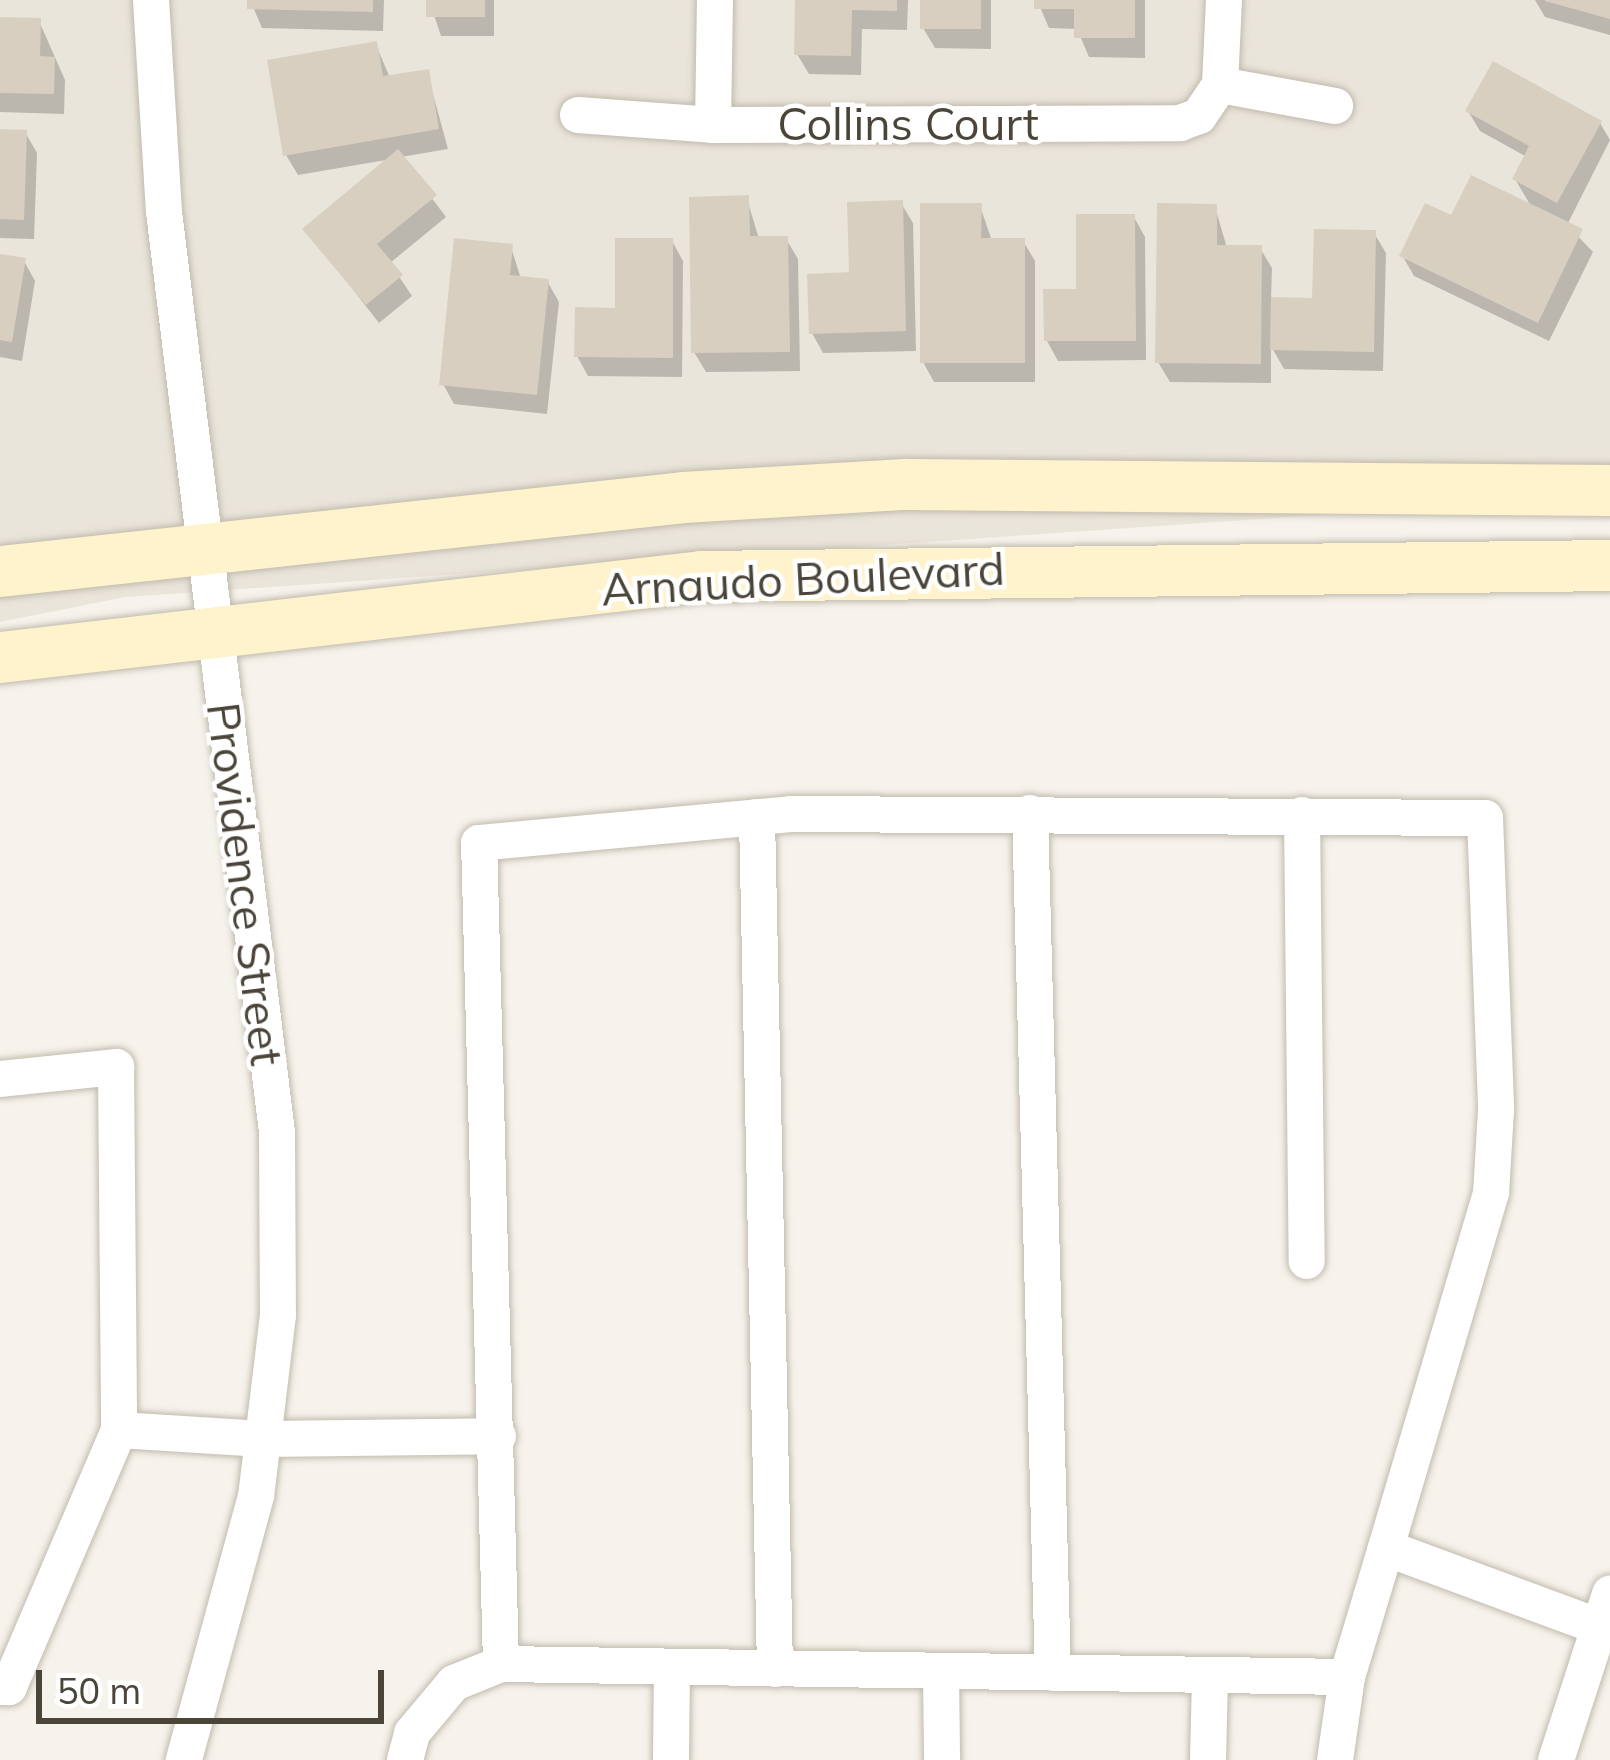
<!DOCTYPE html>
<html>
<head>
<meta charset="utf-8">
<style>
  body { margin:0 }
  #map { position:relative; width:1610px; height:1760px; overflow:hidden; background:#f6f3ec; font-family:Mulish,sans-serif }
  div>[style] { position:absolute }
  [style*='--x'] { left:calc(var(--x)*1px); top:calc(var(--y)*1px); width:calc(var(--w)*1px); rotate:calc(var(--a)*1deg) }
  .residential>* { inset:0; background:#eae5da }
  .shadow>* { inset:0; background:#0003 }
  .building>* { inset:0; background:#d8cfc1 }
  .roads { filter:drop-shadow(0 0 3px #c2bbae) drop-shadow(0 0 3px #c2bbae) }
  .street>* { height:36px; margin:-18px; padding:0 18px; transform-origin:18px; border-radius:18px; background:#fff }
  .secondary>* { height:51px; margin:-25.5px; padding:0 25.5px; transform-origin:25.5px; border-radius:25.5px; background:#fff3cd }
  span { translate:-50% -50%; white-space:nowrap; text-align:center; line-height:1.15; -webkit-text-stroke:9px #fff; paint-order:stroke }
  .street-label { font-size:45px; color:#4b4439 }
  .scale { position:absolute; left:36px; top:1670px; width:348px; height:54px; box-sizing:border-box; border:6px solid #4b4439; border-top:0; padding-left:15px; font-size:36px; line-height:42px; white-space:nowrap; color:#4b4439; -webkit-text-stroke:9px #fff; paint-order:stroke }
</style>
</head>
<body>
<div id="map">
  <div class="residential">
    <div style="clip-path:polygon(0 0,1610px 0,1610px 495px,125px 597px,0 622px)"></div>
  </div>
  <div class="shadow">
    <div style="clip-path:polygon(250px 0,384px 0,383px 31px,262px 28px)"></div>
    <div style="clip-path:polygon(429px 0,494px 0,494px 36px,441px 36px)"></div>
    <div style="clip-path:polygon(798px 0,908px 0,907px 30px,862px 29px,861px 75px,809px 74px,797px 54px)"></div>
    <div style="clip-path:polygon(923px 0,991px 0,991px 49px,935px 48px,923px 28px)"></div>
    <div style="clip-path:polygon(1037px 0,1145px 0,1145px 58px,1089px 57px,1077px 29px,1049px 28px)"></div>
    <div style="clip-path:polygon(1535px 0,1610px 0,1610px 35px,1545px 17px)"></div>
    <div style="clip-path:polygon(0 20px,39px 21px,65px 80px,64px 114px,0 112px)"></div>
    <div style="clip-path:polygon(376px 45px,390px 78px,427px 72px,448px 149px,401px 157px,446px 217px,390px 263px,412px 296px,379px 323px,306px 229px,392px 159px,298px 175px,286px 155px)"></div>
    <div style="clip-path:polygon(1468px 111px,1600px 123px,1610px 140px,1567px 225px,1593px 252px,1549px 341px,1414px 276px,1402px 255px,1453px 219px,1532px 208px,1515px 179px,1527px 157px,1480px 131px)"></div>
    <div style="clip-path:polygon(0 132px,25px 132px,37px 153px,34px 239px,0 238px)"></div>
    <div style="clip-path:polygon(747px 199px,759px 239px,786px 239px,798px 259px,800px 371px,706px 372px,694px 352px)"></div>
    <div style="clip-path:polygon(901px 203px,913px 223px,916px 351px,823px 353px,812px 333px)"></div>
    <div style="clip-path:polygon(980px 206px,992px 241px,1023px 241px,1035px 261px,1035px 382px,934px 382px,923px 362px)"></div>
    <div style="clip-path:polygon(1215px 207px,1227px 248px,1260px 248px,1272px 268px,1271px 300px,1315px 301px,1374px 233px,1386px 253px,1383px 371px,1284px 369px,1271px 346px,1271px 383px,1170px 382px,1158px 362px)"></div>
    <div style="clip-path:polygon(1134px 217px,1145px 237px,1146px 360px,1058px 361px,1047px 341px)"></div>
    <div style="clip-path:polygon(672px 241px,683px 261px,682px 377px,588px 376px,577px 356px)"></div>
    <div style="clip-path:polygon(511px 247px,521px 279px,547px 281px,559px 302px,547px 414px,454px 404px,443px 384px)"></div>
    <div style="clip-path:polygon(0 257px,24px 261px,35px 281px,22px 361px,0 357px)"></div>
  </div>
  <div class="building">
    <div style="clip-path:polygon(247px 0,373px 0,373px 12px,247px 9px)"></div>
    <div style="clip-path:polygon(426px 0,485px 0,485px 17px,426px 17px)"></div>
    <div style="clip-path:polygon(795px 0,897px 0,897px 11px,852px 10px,851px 56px,794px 55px)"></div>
    <div style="clip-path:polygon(920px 0,981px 0,981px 29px,920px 29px)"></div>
    <div style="clip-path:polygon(1034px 0,1135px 0,1135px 38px,1074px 38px,1074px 9px,1034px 9px)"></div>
    <div style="clip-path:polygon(1610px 0,1610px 19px,1545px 1px,1545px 0)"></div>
    <div style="clip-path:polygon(0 17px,41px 18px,40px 56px,55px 57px,54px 94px,0 93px)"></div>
    <div style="clip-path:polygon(377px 41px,383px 76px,429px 69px,439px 129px,283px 156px,267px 60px)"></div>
    <div style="clip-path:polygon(1493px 61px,1602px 121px,1557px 203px,1512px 179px,1529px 146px,1465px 111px)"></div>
    <div style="clip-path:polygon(0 129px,27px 130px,24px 220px,0 219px)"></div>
    <div style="clip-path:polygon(398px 149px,437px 195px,377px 244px,403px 275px,366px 305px,302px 229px)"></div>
    <div style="clip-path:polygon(1471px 175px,1583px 229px,1538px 323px,1399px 256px,1425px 203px,1451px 215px)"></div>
    <div style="clip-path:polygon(749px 195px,750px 236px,788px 236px,790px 352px,691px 353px,689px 197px)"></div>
    <div style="clip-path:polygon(903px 200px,906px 331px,809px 334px,807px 274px,849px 272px,847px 202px)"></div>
    <div style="clip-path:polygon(920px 203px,982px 203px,981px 238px,1025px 238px,1025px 363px,920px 363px)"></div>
    <div style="clip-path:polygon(1157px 203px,1217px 204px,1217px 245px,1262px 245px,1261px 364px,1155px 363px)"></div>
    <div style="clip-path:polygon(1076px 214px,1135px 214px,1136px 341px,1044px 341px,1043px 289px,1076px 289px)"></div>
    <div style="clip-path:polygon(1314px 229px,1376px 230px,1374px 352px,1270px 350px,1271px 297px,1312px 298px)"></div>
    <div style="clip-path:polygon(454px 238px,513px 244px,510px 275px,549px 279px,537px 395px,439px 385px)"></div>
    <div style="clip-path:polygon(615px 238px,673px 238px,673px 358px,574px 357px,575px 307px,615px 308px)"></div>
    <div style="clip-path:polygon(0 254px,26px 258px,12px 342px,0 340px)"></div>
  </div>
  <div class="roads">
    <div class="street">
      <div style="--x:151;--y:0;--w:212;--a:86.5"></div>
      <div style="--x:164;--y:212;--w:927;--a:83"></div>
      <div style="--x:277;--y:1132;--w:183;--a:89.7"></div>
      <div style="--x:278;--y:1315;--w:182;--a:96.9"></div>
      <div style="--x:256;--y:1496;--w:274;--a:105.3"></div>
      <div style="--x:1224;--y:0;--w:85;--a:92.7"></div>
      <div style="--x:1220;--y:85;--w:117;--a:10.3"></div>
      <div style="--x:578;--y:115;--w:135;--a:4.2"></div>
      <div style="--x:713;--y:125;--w:467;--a:-0.2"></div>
      <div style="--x:1180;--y:123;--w:20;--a:-20"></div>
      <div style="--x:1199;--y:116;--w:37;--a:-56"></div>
      <div style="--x:713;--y:125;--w:125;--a:-89.1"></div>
      <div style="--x:1030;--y:813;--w:860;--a:88.47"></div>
      <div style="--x:1302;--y:815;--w:446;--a:89.4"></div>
      <div style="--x:757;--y:817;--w:852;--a:88.79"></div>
      <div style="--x:0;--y:1079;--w:117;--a:-5.9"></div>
      <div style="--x:116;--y:1067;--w:363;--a:89.5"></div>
      <div style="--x:119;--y:1430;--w:280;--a:113.2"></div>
      <div style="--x:9;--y:1687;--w:9;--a:180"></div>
      <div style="--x:119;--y:1430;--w:144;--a:3.6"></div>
      <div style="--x:263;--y:1439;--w:235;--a:-0.7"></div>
      <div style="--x:941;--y:1672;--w:88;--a:89.3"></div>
      <div style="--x:1347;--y:1677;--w:846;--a:-179.12"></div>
      <div style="--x:501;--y:1664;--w:821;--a:-91.53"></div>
      <div style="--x:479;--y:843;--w:314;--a:-5.3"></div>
      <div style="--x:792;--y:814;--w:693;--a:0.33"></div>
      <div style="--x:1485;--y:818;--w:292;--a:87.8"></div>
      <div style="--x:1496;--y:1110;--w:83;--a:93.4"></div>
      <div style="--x:1491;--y:1193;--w:370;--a:106.5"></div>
      <div style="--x:405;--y:1760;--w:28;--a:-75"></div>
      <div style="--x:412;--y:1733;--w:65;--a:-50"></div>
      <div style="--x:454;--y:1683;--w:51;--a:-22"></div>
      <div style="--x:671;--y:1760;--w:93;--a:-89.4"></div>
      <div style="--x:1208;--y:1760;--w:84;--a:-88.6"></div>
      <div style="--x:1335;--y:1760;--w:84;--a:-81.8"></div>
      <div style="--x:1347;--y:1677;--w:135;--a:-73.2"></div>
      <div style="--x:1386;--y:1548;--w:227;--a:20.3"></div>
      <div style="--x:1556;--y:1760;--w:175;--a:-72"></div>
    </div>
    <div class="secondary">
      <div style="--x:0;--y:571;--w:687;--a:-6.18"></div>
      <div style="--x:683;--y:497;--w:222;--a:-3.4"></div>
      <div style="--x:905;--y:484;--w:705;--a:0.49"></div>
      <div style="--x:0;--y:657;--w:706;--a:-6.59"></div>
      <div style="--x:701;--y:576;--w:909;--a:-0.69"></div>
    </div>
  </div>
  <div class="street-label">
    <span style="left:908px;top:124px">Collins Court</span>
    <span style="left:803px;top:579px;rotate:-3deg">Arnaudo Boulevard</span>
    <span style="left:245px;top:884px;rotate:83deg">Providence Street</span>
  </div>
  <div class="scale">50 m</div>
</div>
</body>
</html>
